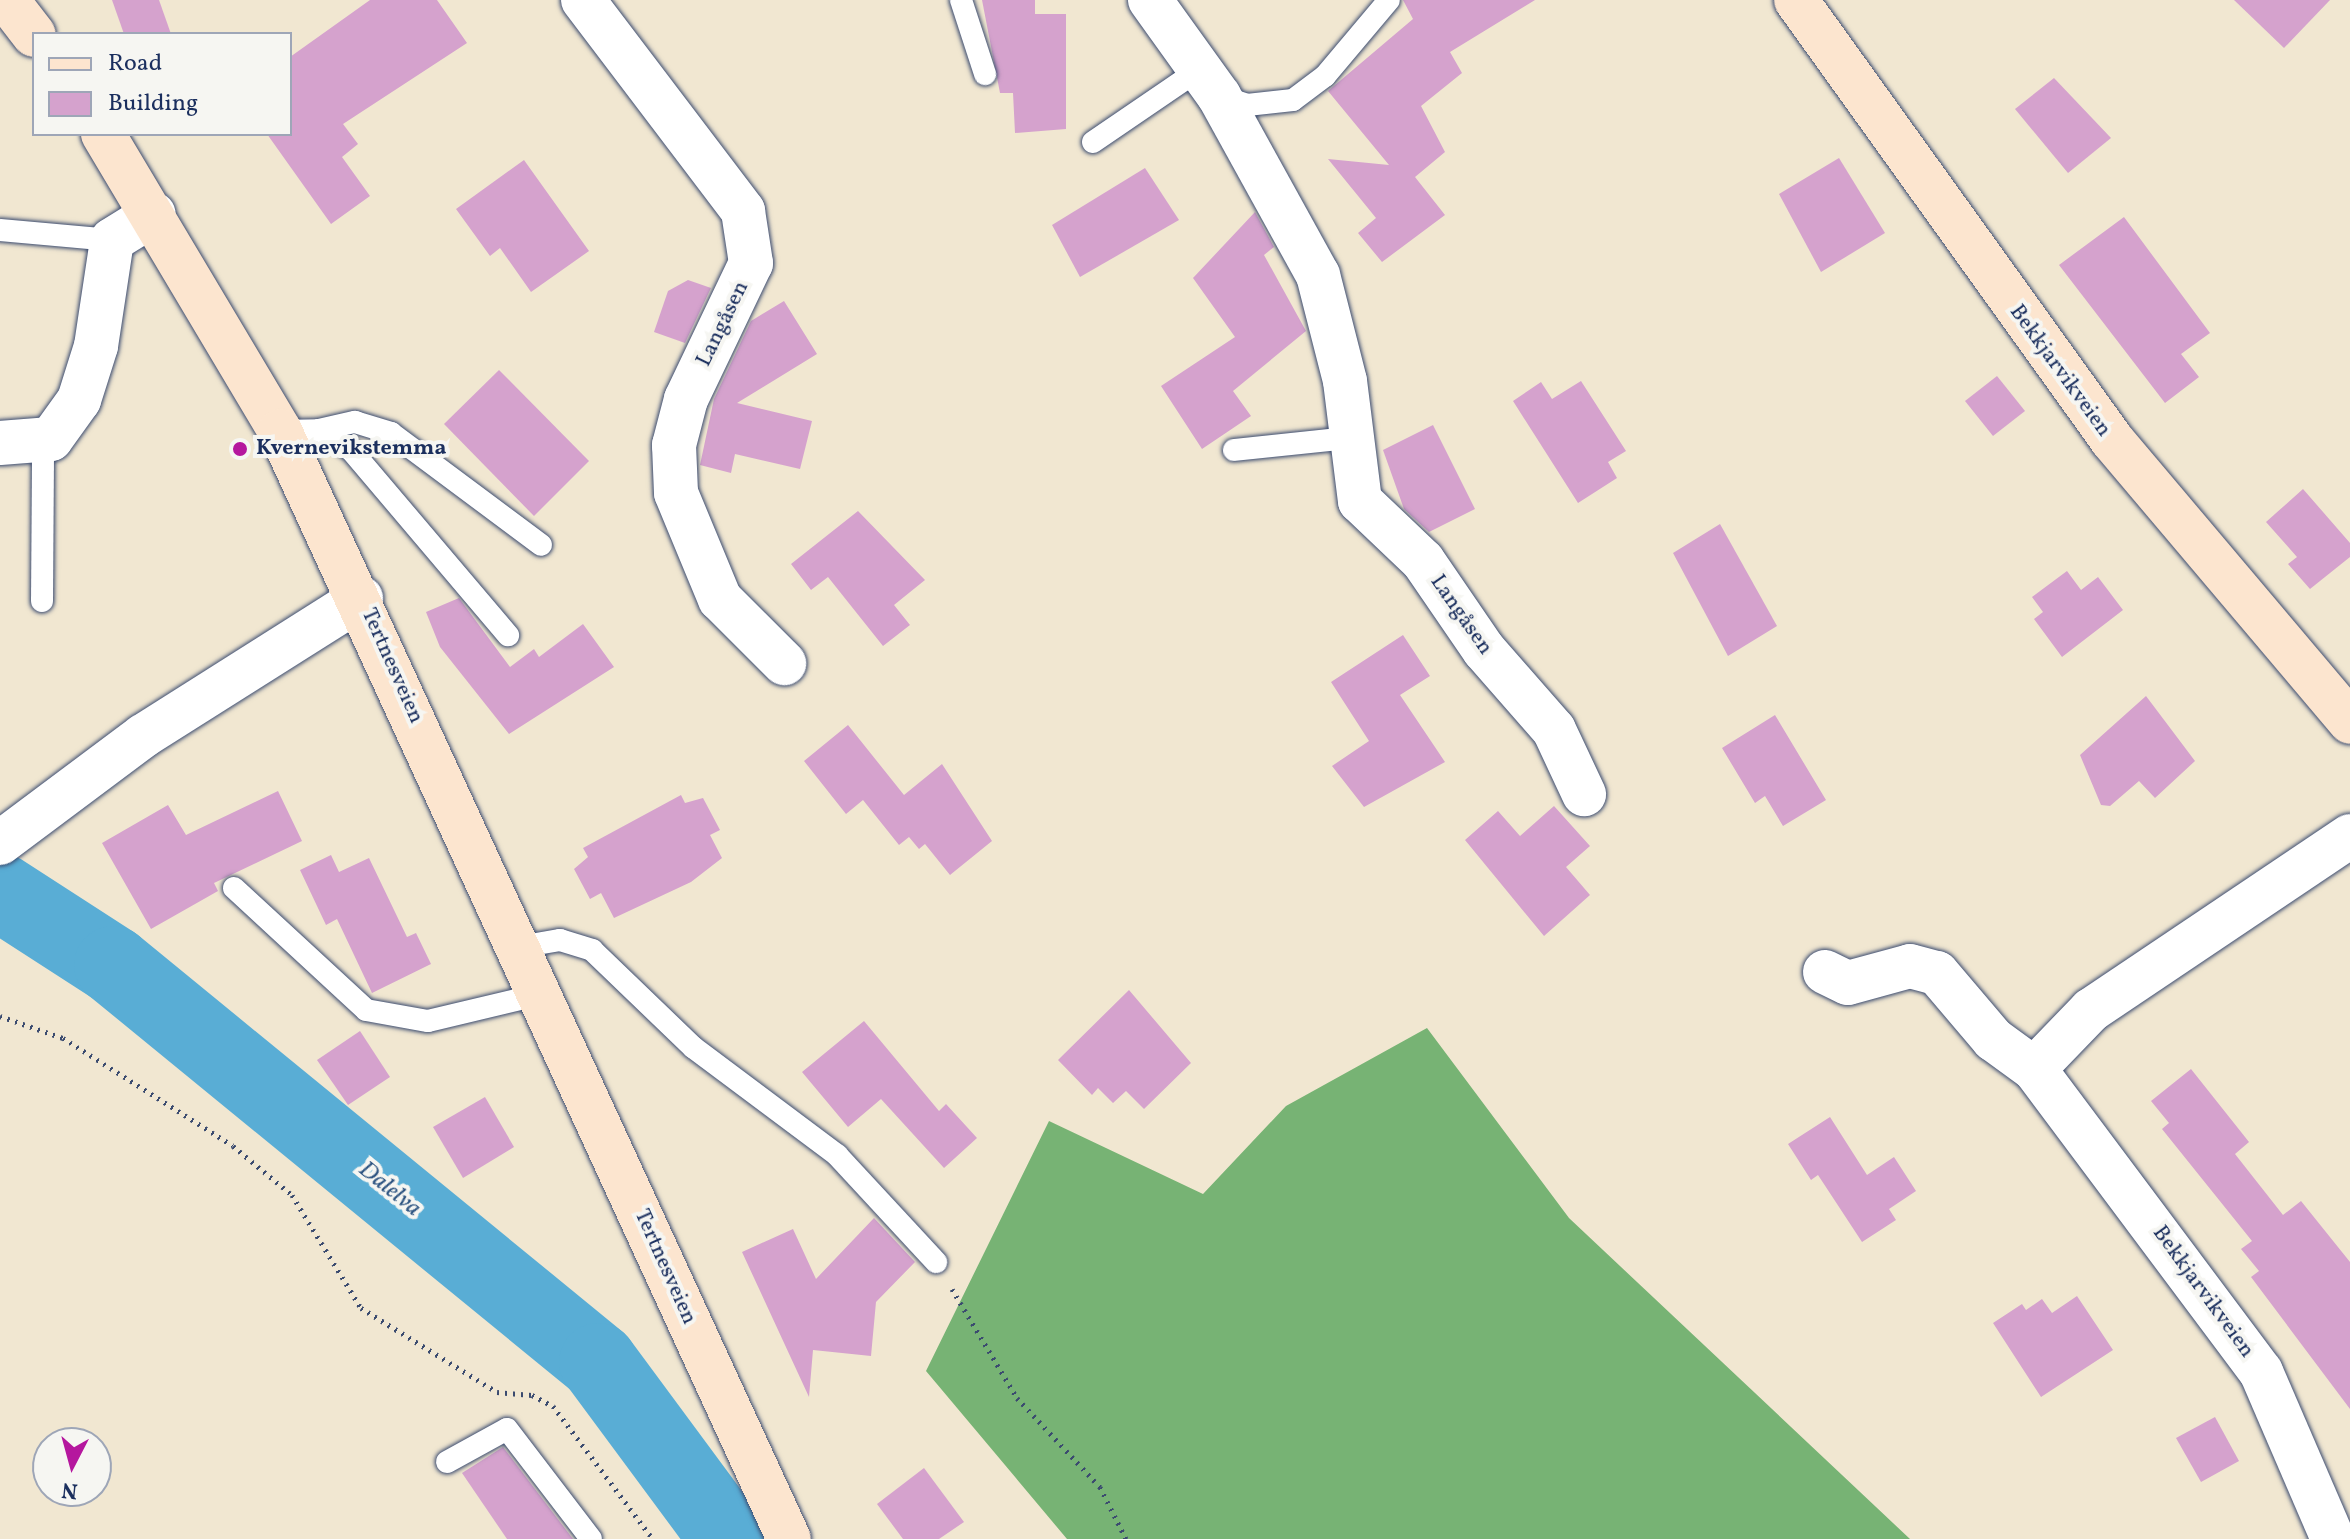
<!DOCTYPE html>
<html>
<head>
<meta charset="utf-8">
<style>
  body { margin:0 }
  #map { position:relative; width:2350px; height:1539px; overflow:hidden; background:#f1e7d1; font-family:Vollkorn,serif }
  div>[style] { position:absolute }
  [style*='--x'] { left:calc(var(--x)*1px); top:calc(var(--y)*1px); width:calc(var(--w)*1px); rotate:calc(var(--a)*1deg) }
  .forest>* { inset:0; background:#77b374 }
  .river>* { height:78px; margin:-39px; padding:0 39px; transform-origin:39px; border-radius:39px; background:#59add5 }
  .building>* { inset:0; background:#d5a2cd }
  .path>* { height:5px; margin-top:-2.5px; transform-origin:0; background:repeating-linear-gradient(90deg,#3b4b6f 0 2px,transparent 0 8px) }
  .roads { filter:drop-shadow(0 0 2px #3b4b6f) drop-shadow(0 0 2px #3b4b6f) }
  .lane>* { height:22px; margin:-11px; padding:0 11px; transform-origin:11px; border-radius:11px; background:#fff }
  .street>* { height:44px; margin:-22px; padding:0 22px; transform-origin:22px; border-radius:22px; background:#fff }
  .secondary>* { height:44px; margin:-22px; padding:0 22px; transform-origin:22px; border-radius:22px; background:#fce5cf }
  .dots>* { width:22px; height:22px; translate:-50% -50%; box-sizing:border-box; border:4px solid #f6f6f2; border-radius:50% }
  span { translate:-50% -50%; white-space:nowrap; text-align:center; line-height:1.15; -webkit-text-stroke:8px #f6f6f2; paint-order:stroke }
  .street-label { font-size:22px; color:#1b2f5e }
  .poi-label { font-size:22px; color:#1b2f5e; font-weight:700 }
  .left { translate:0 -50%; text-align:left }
  .water-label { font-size:24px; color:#2e5582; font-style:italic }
  .legend { position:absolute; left:32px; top:32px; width:260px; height:104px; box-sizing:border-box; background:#f6f6f2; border:2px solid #9ea6b7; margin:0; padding:10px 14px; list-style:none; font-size:24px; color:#1b2f5e }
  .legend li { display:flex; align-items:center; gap:16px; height:40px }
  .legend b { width:40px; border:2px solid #9ea6b7 }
  .north { position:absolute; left:32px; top:1427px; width:80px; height:80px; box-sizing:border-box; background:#f6f6f2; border:2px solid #9ea6b7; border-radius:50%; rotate:186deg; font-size:22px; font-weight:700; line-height:32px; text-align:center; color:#1b2f5e }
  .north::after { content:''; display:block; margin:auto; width:28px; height:36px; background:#b5179e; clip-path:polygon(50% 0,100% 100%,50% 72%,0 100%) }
</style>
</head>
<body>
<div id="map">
  <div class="forest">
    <div style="clip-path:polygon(1427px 1028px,1569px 1218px,1910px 1539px,1067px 1539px,926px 1371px,1049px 1121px,1203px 1194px,1286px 1106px)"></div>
  </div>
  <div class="river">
    <div style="--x:0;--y:892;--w:135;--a:32.9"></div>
    <div style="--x:113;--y:965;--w:627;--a:39.3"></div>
    <div style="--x:598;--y:1362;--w:220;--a:53.5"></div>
  </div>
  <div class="building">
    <div style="clip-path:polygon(112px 0,159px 0,171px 34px,124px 34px)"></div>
    <div style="clip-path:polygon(370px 0,437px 0,467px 43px,343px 124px,358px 144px,342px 157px,370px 196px,331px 224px,267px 134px,290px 134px,290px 57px)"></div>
    <div style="clip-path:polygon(982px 0,1035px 0,1035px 14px,1066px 14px,1066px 129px,1015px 133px,1013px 93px,1000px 93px)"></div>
    <div style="clip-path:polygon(1403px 0,1535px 0,1450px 52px,1462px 73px,1421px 106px,1445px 152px,1415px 177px,1445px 215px,1382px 262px,1358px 233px,1376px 218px,1328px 159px,1389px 165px,1328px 91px,1413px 19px)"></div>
    <div style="clip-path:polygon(2234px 0,2330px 0,2284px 48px)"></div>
    <div style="clip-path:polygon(2054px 78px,2111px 138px,2068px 173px,2015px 109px)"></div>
    <div style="clip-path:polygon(1839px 158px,1885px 233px,1821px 272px,1779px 194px)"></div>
    <div style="clip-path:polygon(524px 160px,589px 251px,531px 292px,500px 248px,490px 256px,456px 209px)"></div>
    <div style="clip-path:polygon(1145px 168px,1179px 220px,1080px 277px,1052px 225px)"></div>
    <div style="clip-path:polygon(1255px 212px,1274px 247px,1264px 255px,1306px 331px,1233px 391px,1251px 416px,1202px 449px,1161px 386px,1235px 337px,1193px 278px)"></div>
    <div style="clip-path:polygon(2124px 217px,2210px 333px,2181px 354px,2199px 377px,2165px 403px,2059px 265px)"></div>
    <div style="clip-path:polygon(688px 280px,711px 288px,685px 343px,654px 332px,668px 291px)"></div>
    <div style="clip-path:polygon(784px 301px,817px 354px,737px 403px,812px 421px,800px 469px,735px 454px,731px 473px,700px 465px,714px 399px,751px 321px)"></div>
    <div style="clip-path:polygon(499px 370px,589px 461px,534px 516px,444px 424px)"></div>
    <div style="clip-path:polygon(1997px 376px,2025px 411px,1993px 436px,1965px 401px)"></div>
    <div style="clip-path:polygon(1581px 381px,1626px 451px,1608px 462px,1617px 478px,1578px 503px,1513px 401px,1541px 382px,1552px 399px)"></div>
    <div style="clip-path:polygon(1433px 425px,1475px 509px,1429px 532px,1404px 509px,1383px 450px)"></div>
    <div style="clip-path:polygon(2303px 489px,2350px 543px,2350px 557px,2310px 589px,2288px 564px,2297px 557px,2266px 522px)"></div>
    <div style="clip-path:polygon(858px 511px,925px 580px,894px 605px,910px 625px,883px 646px,828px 577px,811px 590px,791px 564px)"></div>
    <div style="clip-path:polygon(1720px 524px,1777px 626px,1728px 656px,1673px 553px)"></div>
    <div style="clip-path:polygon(2067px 571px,2081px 590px,2098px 577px,2123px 610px,2062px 657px,2034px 619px,2043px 612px,2032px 597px)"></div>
    <div style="clip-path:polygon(459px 598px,510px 667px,534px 649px,539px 657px,583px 624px,614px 667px,509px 734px,440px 647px,426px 612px)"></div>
    <div style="clip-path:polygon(1403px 635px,1430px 676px,1400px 695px,1445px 762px,1364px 807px,1332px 766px,1369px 741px,1331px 682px)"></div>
    <div style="clip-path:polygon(2146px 696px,2195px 761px,2155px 798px,2139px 781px,2110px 806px,2101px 805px,2080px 755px)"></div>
    <div style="clip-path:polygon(1775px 715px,1826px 800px,1783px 826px,1765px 796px,1755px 803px,1722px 748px)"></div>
    <div style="clip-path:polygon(848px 725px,904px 795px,942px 764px,992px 841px,950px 875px,925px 844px,919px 849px,909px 837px,899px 845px,863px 800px,846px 814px,804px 761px)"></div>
    <div style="clip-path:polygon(278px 791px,302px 841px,214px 883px,218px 891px,151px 929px,102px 843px,168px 805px,186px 835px)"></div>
    <div style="clip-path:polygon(681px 795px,685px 803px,703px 798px,720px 830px,710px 835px,722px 858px,691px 882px,614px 918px,601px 893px,590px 899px,574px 869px,588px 857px,583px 848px)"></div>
    <div style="clip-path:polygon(1554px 806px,1590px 846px,1566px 867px,1590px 895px,1544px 936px,1465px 840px,1498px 811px,1520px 836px)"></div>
    <div style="clip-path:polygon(331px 855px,339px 872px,369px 858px,407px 937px,416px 933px,431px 964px,372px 993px,337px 919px,326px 925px,300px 870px)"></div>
    <div style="clip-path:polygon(1129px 990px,1191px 1063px,1144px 1109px,1126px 1091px,1113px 1103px,1098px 1088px,1092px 1095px,1058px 1060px)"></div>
    <div style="clip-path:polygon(864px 1021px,939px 1111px,946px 1104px,977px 1138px,944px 1168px,881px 1099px,848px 1127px,802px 1072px)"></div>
    <div style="clip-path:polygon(360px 1031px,390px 1077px,348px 1105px,317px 1060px)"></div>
    <div style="clip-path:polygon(2191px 1069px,2249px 1142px,2235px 1154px,2283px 1215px,2301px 1201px,2350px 1262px,2350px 1409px,2251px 1277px,2259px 1271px,2241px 1249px,2252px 1241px,2162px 1129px,2169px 1123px,2151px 1101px)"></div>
    <div style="clip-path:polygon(485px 1097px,514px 1147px,463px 1178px,433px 1127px)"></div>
    <div style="clip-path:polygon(1830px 1117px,1867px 1175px,1894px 1157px,1916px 1191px,1889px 1209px,1896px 1220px,1862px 1242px,1818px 1175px,1811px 1180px,1788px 1144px)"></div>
    <div style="clip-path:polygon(874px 1218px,915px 1262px,876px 1302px,871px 1356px,813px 1350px,809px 1397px,742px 1252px,793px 1229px,816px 1279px)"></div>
    <div style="clip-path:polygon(2077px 1296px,2113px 1350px,2041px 1397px,1993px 1323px,2022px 1304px,2026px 1310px,2042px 1299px,2052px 1313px)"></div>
    <div style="clip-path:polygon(2215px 1417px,2239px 1461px,2201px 1482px,2176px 1438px)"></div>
    <div style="clip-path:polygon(503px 1447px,573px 1539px,507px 1539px,462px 1473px)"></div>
    <div style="clip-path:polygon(924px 1468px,964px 1522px,939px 1539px,903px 1539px,877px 1504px)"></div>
  </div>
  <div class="path">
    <div style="--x:0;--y:1016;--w:67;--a:19.2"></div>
    <div style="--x:63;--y:1038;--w:201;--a:32.4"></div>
    <div style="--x:233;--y:1146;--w:77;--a:39.7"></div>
    <div style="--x:292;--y:1195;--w:132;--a:58.6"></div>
    <div style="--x:361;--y:1308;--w:160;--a:31.7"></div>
    <div style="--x:497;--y:1392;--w:35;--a:5"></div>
    <div style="--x:532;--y:1395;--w:24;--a:28"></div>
    <div style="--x:553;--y:1406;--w:166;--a:53.1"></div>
    <div style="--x:952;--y:1289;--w:127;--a:59.2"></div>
    <div style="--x:1017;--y:1398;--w:122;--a:47"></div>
    <div style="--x:1100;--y:1487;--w:58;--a:63.4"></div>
  </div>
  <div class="roads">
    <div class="lane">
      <div style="--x:961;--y:0;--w:78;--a:72"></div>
      <div style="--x:1220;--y:96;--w:28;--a:18"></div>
      <div style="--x:1247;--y:105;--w:46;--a:-6.2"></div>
      <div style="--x:1293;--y:100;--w:40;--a:-37"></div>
      <div style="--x:1325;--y:76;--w:99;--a:-49.9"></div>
      <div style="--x:1093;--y:142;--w:130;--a:-34.3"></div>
      <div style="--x:0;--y:230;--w:112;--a:5.1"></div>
      <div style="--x:319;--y:430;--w:37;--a:-13"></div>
      <div style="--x:355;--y:422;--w:38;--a:17"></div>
      <div style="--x:391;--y:433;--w:187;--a:36.7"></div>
      <div style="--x:280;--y:431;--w:39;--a:-1"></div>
      <div style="--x:319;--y:430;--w:38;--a:32"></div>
      <div style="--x:351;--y:450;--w:243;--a:49.7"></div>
      <div style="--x:1234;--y:450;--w:116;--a:-6"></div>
      <div style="--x:42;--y:601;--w:161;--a:-89.6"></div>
      <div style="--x:234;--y:888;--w:180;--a:42.7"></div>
      <div style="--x:366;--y:1010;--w:63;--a:10.1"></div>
      <div style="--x:428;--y:1021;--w:116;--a:-13.4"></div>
      <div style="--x:519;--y:947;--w:42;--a:-9.7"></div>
      <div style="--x:560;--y:940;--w:34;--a:17"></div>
      <div style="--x:592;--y:950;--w:141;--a:43.9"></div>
      <div style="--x:694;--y:1048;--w:179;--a:36.8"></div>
      <div style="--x:837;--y:1155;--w:146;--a:47.2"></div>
      <div style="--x:447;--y:1462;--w:68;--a:-28.8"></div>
      <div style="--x:507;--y:1429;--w:138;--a:52.6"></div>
    </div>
    <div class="street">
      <div style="--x:583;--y:0;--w:265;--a:52.8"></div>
      <div style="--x:743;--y:211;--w:53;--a:81.3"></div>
      <div style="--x:751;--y:263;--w:151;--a:115.5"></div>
      <div style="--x:686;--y:399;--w:48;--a:104.6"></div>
      <div style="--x:674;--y:445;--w:48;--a:87.6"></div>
      <div style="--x:676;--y:493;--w:115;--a:67.5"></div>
      <div style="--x:720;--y:599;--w:91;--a:45"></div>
      <div style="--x:1150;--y:0;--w:118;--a:54.3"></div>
      <div style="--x:1219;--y:96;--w:205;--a:61.1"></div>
      <div style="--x:1318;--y:275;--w:109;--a:75.7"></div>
      <div style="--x:1345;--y:381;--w:121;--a:82.9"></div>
      <div style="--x:1360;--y:501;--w:87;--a:43.6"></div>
      <div style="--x:1423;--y:561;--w:108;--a:55.6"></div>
      <div style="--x:1484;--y:650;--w:106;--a:48.8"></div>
      <div style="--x:1554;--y:730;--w:71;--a:64.9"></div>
      <div style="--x:0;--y:443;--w:51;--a:-4.5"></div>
      <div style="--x:51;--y:439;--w:48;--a:-54.3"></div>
      <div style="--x:79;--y:400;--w:57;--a:-72.5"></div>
      <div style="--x:96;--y:346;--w:107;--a:-81.4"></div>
      <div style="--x:112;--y:240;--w:49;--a:-31.8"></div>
      <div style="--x:0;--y:843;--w:179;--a:-36.8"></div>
      <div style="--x:143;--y:736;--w:258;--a:-32.3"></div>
      <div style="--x:1825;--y:972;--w:25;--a:26"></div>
      <div style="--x:1848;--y:983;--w:64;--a:-15.3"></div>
      <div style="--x:1910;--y:966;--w:28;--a:15"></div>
      <div style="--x:1937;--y:973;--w:87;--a:49.7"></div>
      <div style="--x:1993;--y:1039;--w:51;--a:36.2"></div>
      <div style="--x:2333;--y:1539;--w:182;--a:-113.3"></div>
      <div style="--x:2261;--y:1372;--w:379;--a:-126.8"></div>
      <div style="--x:2034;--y:1069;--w:82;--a:-46"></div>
      <div style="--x:2091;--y:1010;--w:312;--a:-33.9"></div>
    </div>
    <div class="secondary">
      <div style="--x:7;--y:0;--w:44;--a:52.4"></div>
      <div style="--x:1796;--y:0;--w:542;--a:54.31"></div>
      <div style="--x:2112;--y:440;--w:369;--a:49.8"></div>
      <div style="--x:103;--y:134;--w:346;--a:59.2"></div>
      <div style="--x:280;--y:431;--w:1219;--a:65.33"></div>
    </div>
  </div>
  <div class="dots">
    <div style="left:240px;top:449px;background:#b5179e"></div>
  </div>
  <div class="street-label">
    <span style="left:723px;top:324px;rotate:-64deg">Langåsen</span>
    <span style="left:2060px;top:371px;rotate:54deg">Bekkjarvikveien</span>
    <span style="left:1461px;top:615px;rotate:55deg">Langåsen</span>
    <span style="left:392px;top:666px;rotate:66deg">Tertnesveien</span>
    <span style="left:665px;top:1267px;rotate:66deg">Tertnesveien</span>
    <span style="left:2203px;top:1292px;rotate:54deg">Bekkjarvikveien</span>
  </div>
  <div class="poi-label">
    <span class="left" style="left:256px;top:449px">Kvernevikstemma</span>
  </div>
  <div class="water-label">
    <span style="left:389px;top:1190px;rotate:39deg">Dalelva</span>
  </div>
  <ul class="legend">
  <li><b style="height:10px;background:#fce5cf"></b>Road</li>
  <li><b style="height:22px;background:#d5a2cd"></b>Building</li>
  </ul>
  <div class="north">N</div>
</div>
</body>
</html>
